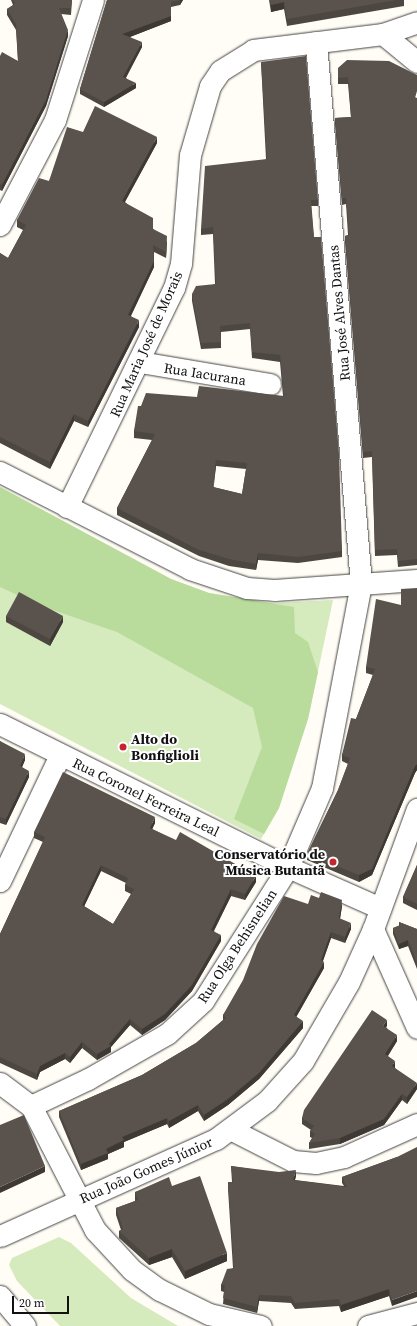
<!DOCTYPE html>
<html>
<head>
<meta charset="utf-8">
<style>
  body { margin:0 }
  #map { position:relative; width:417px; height:1326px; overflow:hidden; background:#fffdf5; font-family:"Source Serif 4",serif }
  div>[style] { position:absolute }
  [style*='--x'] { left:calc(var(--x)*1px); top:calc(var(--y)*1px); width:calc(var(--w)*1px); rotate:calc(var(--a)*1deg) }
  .green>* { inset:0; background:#d5ebbd }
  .forest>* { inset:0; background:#b9dc9c }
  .roads { filter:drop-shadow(0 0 1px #444) drop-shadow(0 0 1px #444) }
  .minor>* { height:21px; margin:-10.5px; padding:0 10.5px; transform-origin:10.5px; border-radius:10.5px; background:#fff }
  .wall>* { inset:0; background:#4d4742 }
  .shaded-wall>* { inset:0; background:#3f3936 }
  .building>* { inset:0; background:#5a524d }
  .dots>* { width:11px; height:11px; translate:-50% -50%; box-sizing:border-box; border:2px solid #fff; border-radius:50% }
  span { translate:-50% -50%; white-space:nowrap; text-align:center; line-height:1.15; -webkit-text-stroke:4px #fff; paint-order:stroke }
  .street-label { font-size:14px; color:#111 }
  .poi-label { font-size:14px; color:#111; font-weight:700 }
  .left { translate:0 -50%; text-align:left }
  .right { translate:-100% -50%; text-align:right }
  .scale { position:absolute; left:12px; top:1296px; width:57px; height:18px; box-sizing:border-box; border:2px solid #111; border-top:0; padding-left:5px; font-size:12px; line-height:14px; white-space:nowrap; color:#111; -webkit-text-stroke:3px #fff; paint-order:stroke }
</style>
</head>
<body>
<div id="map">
  <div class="green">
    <div style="clip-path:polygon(0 487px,171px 579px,209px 593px,273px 603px,333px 600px,308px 719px,279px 808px,261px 839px,0 704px)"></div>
    <div style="clip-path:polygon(59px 1237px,71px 1243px,131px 1298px,178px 1326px,60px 1326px,17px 1281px,9px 1265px,12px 1258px)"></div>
  </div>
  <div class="forest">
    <div style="clip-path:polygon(0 487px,171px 579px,209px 593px,294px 607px,295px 633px,308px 642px,318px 672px,308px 719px,279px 808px,264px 834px,234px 819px,262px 747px,253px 708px,117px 632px,41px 606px,0 587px)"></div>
  </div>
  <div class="roads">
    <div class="minor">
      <div style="--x:383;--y:34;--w:44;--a:39.5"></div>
      <div style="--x:0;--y:225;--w:119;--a:-62.4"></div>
      <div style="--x:55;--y:120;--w:126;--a:-72.4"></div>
      <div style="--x:140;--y:362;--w:132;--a:9.6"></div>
      <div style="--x:0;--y:472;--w:213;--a:27"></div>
      <div style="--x:190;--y:569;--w:60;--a:18.4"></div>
      <div style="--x:247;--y:588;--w:27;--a:4"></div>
      <div style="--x:274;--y:590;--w:143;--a:-4"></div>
      <div style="--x:67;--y:507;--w:244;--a:-64"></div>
      <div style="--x:174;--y:288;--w:25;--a:-74"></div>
      <div style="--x:181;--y:264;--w:109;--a:-85.3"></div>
      <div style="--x:190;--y:155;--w:72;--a:-73.8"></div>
      <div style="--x:210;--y:86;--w:18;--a:-56"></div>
      <div style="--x:220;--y:71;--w:39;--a:-32"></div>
      <div style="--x:253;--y:50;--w:131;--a:-7"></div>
      <div style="--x:383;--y:34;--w:36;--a:-19"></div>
      <div style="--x:0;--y:724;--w:322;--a:26.4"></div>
      <div style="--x:288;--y:867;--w:101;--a:24"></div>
      <div style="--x:0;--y:881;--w:140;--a:-64.5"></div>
      <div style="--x:373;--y:929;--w:108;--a:66"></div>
      <div style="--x:0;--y:1083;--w:39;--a:37"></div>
      <div style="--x:31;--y:1106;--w:140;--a:62.7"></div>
      <div style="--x:95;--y:1230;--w:54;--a:47.2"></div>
      <div style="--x:132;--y:1270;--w:34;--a:36"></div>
      <div style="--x:160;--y:1290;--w:55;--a:26.1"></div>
      <div style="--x:209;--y:1314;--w:53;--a:13"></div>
      <div style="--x:31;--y:1106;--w:63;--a:-25.3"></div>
      <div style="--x:88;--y:1079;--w:91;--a:-29.7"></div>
      <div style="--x:167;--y:1034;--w:49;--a:-42.5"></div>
      <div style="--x:203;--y:1001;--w:159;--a:-57.6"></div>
      <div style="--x:288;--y:867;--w:86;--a:-66.7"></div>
      <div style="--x:322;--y:788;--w:208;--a:-79.2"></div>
      <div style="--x:361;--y:584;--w:544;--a:-94.75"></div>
      <div style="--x:230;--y:1129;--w:71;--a:26.9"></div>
      <div style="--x:293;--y:1161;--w:23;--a:5"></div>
      <div style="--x:316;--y:1163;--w:29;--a:-12"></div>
      <div style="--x:344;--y:1157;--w:80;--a:-24.3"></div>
      <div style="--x:0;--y:1236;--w:237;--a:-24.2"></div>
      <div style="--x:216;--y:1139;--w:64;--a:-36.7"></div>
      <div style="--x:267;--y:1101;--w:54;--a:-48"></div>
      <div style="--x:303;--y:1061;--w:91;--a:-59.8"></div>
      <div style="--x:349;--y:982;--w:58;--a:-65.6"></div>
      <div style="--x:373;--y:929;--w:128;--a:-69.9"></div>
      <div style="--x:0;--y:1296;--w:39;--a:50"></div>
      <div style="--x:368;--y:1326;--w:51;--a:-14.9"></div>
    </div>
  </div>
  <div class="wall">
    <div style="clip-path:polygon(11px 0,72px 0,71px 15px,61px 14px,68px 36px,46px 106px,2px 191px,0 190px,0 56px,18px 61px,16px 30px,7px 15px,7px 9px,13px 5px)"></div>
    <div style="clip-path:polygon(107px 0,183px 0,180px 5px,171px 7px,171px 21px,130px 37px,142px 47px,126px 78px,136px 88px,104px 107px,80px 94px,80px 89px)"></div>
    <div style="clip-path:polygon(269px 0,404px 0,404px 6px,287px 26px,284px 9px,271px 12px)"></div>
    <div style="clip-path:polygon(evenodd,261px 62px,318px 200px,318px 206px,311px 206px,342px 551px,342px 557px,298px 563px,258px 560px,256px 570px,229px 566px,199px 556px,117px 515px,117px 508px,152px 440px,134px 438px,134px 431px,141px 406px,197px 397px,283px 396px,280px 362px,252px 358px,250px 329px,221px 332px,221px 348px,201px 349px,192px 301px,192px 294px,215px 284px,213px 234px,201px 235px,201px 229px,266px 159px,261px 62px,216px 466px,246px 469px,242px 494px,213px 487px,216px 466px)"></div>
    <div style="clip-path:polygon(338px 68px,417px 98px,417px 565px,398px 567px,397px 555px,375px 556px,372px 457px,363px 458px,345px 242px,345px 236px,348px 235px,346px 204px,342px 205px,335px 124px,335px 118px,351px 117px,348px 84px,338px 84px)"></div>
    <div style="clip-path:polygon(83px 132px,157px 143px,125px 202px,167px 242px,166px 258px,154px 252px,154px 267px,131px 316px,139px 327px,88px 427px,74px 421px,50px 469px,0 443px,0 253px,8px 258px,23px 230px,17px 227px,17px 220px,49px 181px)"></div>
    <div style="clip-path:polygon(417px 588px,417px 770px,415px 773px,372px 875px,359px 882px,307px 860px,307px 854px,338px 790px,348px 764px,342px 761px,342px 755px,356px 719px,373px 675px,366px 673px,366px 667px,401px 605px)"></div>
    <div style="clip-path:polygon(6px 616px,63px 622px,50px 646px,6px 622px)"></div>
    <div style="clip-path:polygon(0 741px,25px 760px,22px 767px,29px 777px,6px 825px,0 823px)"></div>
    <div style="clip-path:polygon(evenodd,155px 823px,152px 829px,256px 882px,245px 900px,231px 896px,214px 931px,221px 941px,192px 991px,165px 1020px,142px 1035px,130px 1025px,111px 1047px,111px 1052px,97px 1060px,82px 1048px,70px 1063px,65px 1059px,40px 1072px,37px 1080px,0 1063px,0 934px,43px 842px,34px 838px,34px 832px,155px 823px,101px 871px,126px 883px,125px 885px,125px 891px,131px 894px,113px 924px,84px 906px,101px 871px)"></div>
    <div style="clip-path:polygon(417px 865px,417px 910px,403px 903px,403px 897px)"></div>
    <div style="clip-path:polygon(308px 904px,342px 906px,340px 919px,351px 929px,345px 943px,331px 938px,323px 961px,324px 968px,296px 1017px,303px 1028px,259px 1079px,228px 1105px,204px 1121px,198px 1111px,169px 1128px,167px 1124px,124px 1142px,124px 1147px,108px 1154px,108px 1159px,81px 1170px,59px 1117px,59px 1111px,142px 1075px,196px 1043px,223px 1020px,223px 1015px)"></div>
    <div style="clip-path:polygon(399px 922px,417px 929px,417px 969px,408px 946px,399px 949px,393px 934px,393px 928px,399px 926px)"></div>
    <div style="clip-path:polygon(387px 1026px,386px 1027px,397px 1041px,388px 1056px,395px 1067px,395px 1068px,417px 1089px,407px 1104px,402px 1100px,384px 1125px,340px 1144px,309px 1149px,309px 1143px,312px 1138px,310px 1137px,310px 1131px,311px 1130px,302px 1124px,302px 1118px)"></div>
    <div style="clip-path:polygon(397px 1157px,392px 1306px,389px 1296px,341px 1312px,339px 1306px,295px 1309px,291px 1303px,259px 1301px,257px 1313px,223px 1304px,224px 1292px,221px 1291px,221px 1285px,233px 1268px,228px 1189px,228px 1182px,232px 1182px,231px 1166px,296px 1176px,295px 1180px,344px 1186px,342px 1183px,342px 1177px)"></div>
    <div style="clip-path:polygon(172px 1186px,227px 1261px,185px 1279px,172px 1257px,149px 1265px,119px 1238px,119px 1231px,121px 1230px,116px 1215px,116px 1208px,135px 1201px,135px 1192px)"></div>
  </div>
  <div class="shaded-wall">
    <div style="clip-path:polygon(180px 0,183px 0,180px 5px)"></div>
    <div style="clip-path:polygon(284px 2px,284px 9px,271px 12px,271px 5px)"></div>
    <div style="clip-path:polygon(171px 16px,171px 21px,122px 40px,122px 34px)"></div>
    <div style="clip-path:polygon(68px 30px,68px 36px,46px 106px,2px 191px,2px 185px)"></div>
    <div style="clip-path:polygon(142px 42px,142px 47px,123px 82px,123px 77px)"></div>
    <div style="clip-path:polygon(136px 83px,136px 88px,104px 107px,104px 102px)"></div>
    <div style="clip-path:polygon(157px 137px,157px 143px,122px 207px,122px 201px)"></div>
    <div style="clip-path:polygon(167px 236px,167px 242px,166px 258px,166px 252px)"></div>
    <div style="clip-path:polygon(154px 261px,154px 267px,128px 321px,128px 315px)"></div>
    <div style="clip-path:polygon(139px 320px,139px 327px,88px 427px,88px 421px)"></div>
    <div style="clip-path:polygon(74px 414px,74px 421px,50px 469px,50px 462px)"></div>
    <div style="clip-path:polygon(216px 460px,216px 466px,213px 493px,213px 487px)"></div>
    <div style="clip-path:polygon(258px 553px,258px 560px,256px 570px,256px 564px)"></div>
    <div style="clip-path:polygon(63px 616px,63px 622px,50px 646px,50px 639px)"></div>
    <div style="clip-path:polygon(25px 754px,25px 760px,20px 772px,20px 766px)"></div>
    <div style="clip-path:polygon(417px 764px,417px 770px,415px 773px,372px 875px,359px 882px,359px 875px,415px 766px)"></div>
    <div style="clip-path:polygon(29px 771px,29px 777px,6px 825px,6px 819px)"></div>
    <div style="clip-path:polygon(155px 817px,155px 823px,150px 834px,150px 828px)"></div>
    <div style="clip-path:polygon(101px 865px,101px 871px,82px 911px,82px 905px)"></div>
    <div style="clip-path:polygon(256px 876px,256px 882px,245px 900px,245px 894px)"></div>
    <div style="clip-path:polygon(231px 889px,231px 896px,211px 936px,211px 930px)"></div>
    <div style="clip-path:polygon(342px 900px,342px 906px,339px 925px,339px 918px)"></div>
    <div style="clip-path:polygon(351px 923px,351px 929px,345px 943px,345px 937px)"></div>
    <div style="clip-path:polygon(331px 932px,331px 938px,321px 966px,321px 960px)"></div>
    <div style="clip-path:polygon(221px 935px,221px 941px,192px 991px,165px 1020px,142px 1035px,142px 1029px)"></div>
    <div style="clip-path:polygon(408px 940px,408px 946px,399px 949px,399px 944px)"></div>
    <div style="clip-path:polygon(324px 962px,324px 968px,294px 1021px,294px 1015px)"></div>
    <div style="clip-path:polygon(130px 1019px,130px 1025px,111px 1047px,111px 1052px,97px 1060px,97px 1054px,109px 1044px)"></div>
    <div style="clip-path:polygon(387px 1020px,387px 1026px,383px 1032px,383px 1026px)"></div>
    <div style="clip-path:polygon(303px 1021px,303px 1028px,259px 1079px,228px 1105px,204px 1121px,204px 1115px)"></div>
    <div style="clip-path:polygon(397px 1035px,397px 1041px,385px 1060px,385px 1054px)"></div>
    <div style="clip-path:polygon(82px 1042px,82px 1048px,70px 1063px,70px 1057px)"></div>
    <div style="clip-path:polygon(65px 1053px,65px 1059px,40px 1072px,37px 1080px,37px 1074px,40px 1066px)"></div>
    <div style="clip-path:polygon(395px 1061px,395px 1067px,392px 1072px,392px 1066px)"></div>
    <div style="clip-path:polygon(417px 1083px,417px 1089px,407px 1104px,407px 1097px)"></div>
    <div style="clip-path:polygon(402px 1094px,402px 1100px,384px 1125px,340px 1144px,340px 1138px)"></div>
    <div style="clip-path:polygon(198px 1105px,198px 1111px,169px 1128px,169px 1121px)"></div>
    <div style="clip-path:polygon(167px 1118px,167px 1124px,124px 1142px,124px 1147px,108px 1154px,108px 1159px,81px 1170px,81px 1164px,106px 1149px,122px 1137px)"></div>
    <div style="clip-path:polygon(45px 1166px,45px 1172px,0 1193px,0 1187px)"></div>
    <div style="clip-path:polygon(296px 1170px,296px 1176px,293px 1186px,293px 1180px)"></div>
    <div style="clip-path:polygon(172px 1249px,172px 1257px,149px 1265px,149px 1258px)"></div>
    <div style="clip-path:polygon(227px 1253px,227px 1261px,185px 1279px,185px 1271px)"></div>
    <div style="clip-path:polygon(389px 1289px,389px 1296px,341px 1312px,341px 1305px)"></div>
    <div style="clip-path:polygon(417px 1291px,417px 1297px,392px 1306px,392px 1300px)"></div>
    <div style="clip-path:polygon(259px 1295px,259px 1301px,257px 1313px,257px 1307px)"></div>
  </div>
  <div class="building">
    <div style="clip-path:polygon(13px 0,72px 0,71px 8px,59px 8px,68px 30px,46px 100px,2px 185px,0 184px,0 56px,2px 52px,18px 61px,16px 24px,7px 9px,15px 4px)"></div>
    <div style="clip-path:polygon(107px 0,180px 0,171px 2px,171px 16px,122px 34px,142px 42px,123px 77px,136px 83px,104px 102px,80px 89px)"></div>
    <div style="clip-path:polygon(270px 0,396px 0,287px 19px,284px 2px,271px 5px)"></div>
    <div style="clip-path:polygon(evenodd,306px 56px,318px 200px,311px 200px,314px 237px,321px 237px,339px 453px,342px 551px,298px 557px,258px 553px,256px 564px,229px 559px,199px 550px,117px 508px,155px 434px,134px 431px,138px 406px,141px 406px,146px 393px,197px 397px,199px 386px,284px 396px,280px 355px,252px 352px,250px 323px,220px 326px,221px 342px,201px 343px,192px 294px,196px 286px,216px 284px,213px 227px,201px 229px,205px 166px,267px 159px,261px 62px,306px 56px,216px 460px,247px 463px,242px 494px,213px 487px,216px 460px)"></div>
    <div style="clip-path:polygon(347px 60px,389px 61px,417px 75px,417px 91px,415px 98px,417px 98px,417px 559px,398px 561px,397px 549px,375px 550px,372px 451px,363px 452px,345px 236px,349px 235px,346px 198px,342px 198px,335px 118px,351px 117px,348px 77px,338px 78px,338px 68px)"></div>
    <div style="clip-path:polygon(95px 106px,157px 137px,122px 201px,153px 218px,153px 229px,167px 236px,166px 252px,153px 245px,154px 261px,128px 315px,139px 320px,88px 421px,74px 414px,50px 462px,0 437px,0 253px,8px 258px,26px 225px,17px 220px,39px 178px,49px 181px,67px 127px,83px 132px)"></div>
    <div style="clip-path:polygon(417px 588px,417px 764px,415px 766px,372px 869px,359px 875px,307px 854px,338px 790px,350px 758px,342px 755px,351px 718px,356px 719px,375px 669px,366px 667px,376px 599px,401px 605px,401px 589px)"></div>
    <div style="clip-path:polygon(19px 592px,63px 616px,50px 639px,6px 616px)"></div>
    <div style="clip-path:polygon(0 741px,25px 754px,20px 766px,29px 771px,6px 819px,0 817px)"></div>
    <div style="clip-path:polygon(evenodd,63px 772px,155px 817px,150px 828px,176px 840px,180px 832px,256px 876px,245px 894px,231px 889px,211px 930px,221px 935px,192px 985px,165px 1014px,142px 1029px,130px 1019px,109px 1044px,111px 1046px,97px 1054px,82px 1042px,70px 1057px,65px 1053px,40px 1066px,37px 1074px,0 1057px,0 934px,45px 837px,34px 832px,63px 772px,101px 865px,128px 878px,125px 885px,134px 889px,113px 924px,82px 905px,101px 865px)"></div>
    <div style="clip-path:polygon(417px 865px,417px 904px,403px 897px)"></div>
    <div style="clip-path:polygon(321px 892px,342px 900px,339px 918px,351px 923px,345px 937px,331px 932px,321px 960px,324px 962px,294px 1015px,303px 1021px,259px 1073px,228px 1099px,204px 1115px,198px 1105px,169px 1121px,167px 1118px,122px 1137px,124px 1140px,106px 1149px,108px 1153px,81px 1164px,59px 1111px,142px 1075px,196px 1043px,226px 1018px,223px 1015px,243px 980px,257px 944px,284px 896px,308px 904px,311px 895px,319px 898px)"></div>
    <div style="clip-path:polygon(399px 922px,417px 929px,417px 963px,408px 940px,399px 944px,393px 928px,400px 925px)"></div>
    <div style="clip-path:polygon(372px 1010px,387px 1020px,383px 1026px,397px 1035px,385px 1054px,395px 1061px,392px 1066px,417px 1083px,407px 1097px,402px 1094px,384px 1119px,340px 1138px,309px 1143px,315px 1134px,310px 1131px,314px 1126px,302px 1118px,304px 1110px)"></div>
    <div style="clip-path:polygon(24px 1115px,45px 1166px,0 1187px,0 1125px)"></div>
    <div style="clip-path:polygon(417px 1147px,417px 1291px,392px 1300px,389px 1289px,341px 1305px,339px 1299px,295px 1303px,291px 1296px,259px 1295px,257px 1307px,223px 1298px,225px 1285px,221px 1285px,227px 1269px,234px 1268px,228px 1182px,233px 1182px,231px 1166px,279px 1172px,296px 1170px,293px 1180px,347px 1187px,342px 1177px,397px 1157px)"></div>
    <div style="clip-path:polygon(200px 1176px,227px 1253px,185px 1271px,172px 1249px,149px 1258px,119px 1231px,123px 1229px,116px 1208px,138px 1200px,135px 1192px,169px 1177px,172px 1186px)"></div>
  </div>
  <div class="dots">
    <div style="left:123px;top:747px;background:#c4262e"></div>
    <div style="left:333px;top:862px;background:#c4262e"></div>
  </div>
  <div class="street-label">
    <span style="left:339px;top:313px;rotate:-95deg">Rua José Alves Dantas</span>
    <span style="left:146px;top:344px;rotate:-66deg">Rua Maria José de Morais</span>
    <span style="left:205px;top:374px;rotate:9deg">Rua Iacurana</span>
    <span style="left:146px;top:797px;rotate:26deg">Rua Coronel Ferreira Leal</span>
    <span style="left:237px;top:946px;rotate:-57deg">Rua Olga Behisnelian</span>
    <span style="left:146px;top:1170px;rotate:-24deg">Rua João Gomes Júnior</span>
  </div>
  <div class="poi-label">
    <span class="left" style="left:131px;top:747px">Alto do<br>Bonfiglioli</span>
    <span class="right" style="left:325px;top:862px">Conservatório de<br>Música Butantã</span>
  </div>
  <div class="scale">20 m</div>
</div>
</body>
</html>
